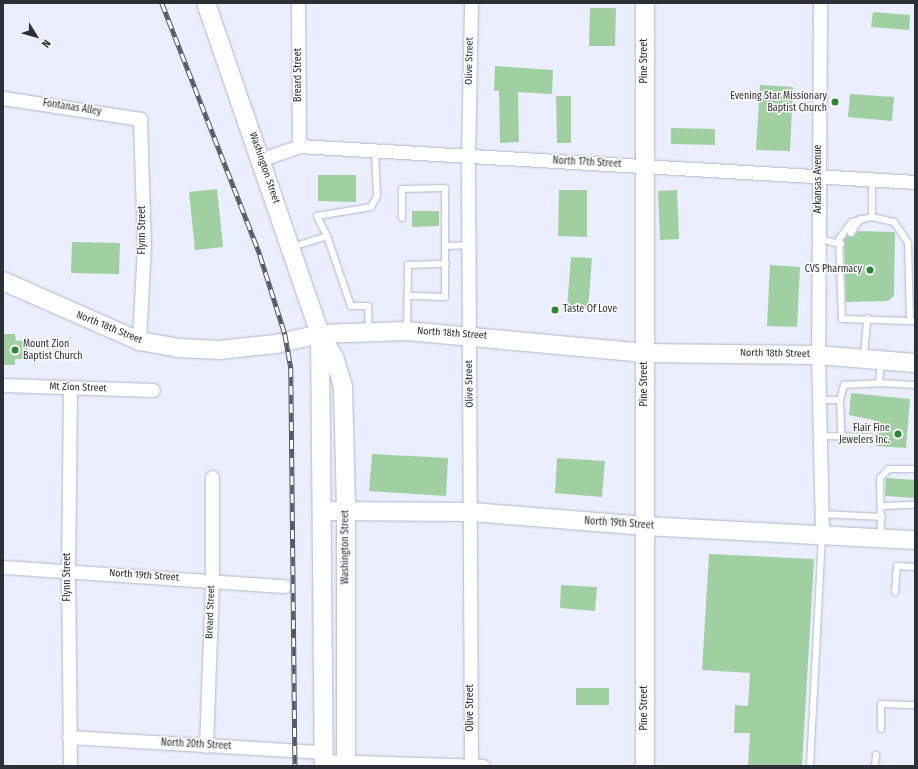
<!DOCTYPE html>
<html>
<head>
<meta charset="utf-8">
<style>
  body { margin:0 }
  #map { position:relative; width:918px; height:769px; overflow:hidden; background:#eaeefe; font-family:"Fira Sans Condensed",sans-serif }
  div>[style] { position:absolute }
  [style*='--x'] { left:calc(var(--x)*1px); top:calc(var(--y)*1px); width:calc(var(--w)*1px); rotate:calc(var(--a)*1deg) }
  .building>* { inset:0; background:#a0d0a1 }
  .roads { filter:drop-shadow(0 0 1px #b2b7ca) drop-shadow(0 0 1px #b2b7ca) }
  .lane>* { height:6px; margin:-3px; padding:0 3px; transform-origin:3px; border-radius:3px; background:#fff }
  .street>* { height:13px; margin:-6.5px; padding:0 6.5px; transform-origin:6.5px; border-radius:6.5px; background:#fff }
  .secondary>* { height:18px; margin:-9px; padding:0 9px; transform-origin:9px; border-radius:9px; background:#fff }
  .rail>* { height:4.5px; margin-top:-2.25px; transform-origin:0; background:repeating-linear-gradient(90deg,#fcfcfc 0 9px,#555761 0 18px); box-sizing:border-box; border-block:1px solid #555761 }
  .dots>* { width:11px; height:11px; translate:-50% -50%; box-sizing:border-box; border:2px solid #fcfcfc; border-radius:50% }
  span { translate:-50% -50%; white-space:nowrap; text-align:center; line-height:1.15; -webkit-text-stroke:3px #fcfcfc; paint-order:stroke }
  .street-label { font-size:10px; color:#2d2f37 }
  .poi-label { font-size:10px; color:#2d2f37 }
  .right { translate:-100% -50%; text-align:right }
  .left { translate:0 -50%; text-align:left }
  .frame { position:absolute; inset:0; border:4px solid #2d2f37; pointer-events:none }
  .north { position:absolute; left:16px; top:16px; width:40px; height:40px; -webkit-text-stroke:3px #fcfcfc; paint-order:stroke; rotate:127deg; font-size:11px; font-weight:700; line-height:16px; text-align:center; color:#2d2f37 }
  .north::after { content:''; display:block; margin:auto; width:14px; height:18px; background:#2d2f37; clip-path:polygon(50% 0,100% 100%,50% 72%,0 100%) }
</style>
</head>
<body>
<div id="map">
  <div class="building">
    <div style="clip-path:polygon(590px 8px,616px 8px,615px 46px,589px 46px)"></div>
    <div style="clip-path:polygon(873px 12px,910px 15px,909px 30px,871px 27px)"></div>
    <div style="clip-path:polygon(495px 66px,553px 70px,552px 94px,518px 92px,519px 142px,500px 143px,499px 91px,494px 91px)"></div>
    <div style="clip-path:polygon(760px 85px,793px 87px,790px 151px,756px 150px)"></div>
    <div style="clip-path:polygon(850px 94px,894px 97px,892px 121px,848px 117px)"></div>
    <div style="clip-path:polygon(556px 96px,571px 96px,571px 143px,557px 143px)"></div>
    <div style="clip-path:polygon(671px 128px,715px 129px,715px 145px,671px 144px)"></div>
    <div style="clip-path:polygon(318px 175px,356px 175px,356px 202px,318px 201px)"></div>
    <div style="clip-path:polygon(217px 189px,223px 247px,195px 250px,189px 192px)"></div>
    <div style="clip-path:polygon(559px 190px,587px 190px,587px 237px,558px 236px)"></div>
    <div style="clip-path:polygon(677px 190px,679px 239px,660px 240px,658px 191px)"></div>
    <div style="clip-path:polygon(412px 211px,439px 211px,439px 226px,412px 227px)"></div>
    <div style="clip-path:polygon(858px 231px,895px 232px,894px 296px,888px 301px,846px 302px,844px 240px,847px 236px,853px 237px)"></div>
    <div style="clip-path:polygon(72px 242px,120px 243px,119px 274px,71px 273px)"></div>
    <div style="clip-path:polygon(571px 257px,592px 258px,588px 309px,567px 307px)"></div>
    <div style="clip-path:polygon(770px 265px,800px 267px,797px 327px,767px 326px)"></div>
    <div style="clip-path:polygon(3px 334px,15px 334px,16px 341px,27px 340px,27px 359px,15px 359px,15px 365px,3px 365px)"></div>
    <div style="clip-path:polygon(851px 393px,910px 399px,906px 448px,876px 446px,878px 421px,849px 415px)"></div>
    <div style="clip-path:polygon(372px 454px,448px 458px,446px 496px,369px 491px)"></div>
    <div style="clip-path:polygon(557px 458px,605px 461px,602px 497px,555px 493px)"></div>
    <div style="clip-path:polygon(886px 478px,915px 480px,915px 498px,885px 496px)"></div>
    <div style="clip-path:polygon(709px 554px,814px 559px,802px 766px,748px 766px,750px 733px,734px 733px,735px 705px,748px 706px,750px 673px,702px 670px)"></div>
    <div style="clip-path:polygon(561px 585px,597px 587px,595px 611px,560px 608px)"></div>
    <div style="clip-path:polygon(576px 688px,609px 688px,609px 705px,576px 705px)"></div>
  </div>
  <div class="roads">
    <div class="lane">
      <div style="--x:872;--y:179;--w:38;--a:90"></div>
      <div style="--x:402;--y:218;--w:29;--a:-90"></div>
      <div style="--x:402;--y:189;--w:43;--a:-1.3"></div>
      <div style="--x:445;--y:188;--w:109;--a:90"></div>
      <div style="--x:445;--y:297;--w:37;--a:-178"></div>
      <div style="--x:851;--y:233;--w:17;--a:-57"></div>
      <div style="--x:327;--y:236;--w:22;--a:-117"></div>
      <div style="--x:317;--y:216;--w:55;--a:-9.5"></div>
      <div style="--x:371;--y:207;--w:13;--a:-61"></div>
      <div style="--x:377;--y:196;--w:45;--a:-92.5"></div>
      <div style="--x:819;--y:239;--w:23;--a:13"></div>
      <div style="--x:446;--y:246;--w:23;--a:-2"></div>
      <div style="--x:292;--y:247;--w:37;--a:-17"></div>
      <div style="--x:327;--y:236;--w:74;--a:71.1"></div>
      <div style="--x:351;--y:306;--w:17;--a:0"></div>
      <div style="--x:368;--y:306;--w:25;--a:88"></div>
      <div style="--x:910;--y:321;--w:68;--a:-178.3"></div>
      <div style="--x:842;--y:319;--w:80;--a:-92.1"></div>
      <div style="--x:839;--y:239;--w:21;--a:-53"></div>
      <div style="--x:852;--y:222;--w:21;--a:-14"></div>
      <div style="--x:872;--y:217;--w:23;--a:13"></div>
      <div style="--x:894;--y:222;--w:25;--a:56"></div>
      <div style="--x:908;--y:243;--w:78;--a:88.5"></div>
      <div style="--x:910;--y:321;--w:5;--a:0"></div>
      <div style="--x:407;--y:330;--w:65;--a:-89.1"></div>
      <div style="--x:408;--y:265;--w:38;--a:-2"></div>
      <div style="--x:864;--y:356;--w:38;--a:-85"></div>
      <div style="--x:881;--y:363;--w:20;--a:96"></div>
      <div style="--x:879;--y:383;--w:36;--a:3"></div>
      <div style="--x:819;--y:400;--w:21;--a:0"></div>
      <div style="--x:840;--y:400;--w:16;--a:-75"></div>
      <div style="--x:844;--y:385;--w:35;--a:-3"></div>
      <div style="--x:840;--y:400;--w:37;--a:88"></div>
      <div style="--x:820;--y:436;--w:50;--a:1.1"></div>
      <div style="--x:882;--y:506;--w:33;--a:-2"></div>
      <div style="--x:822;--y:514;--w:60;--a:2.9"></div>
      <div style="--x:881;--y:536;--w:58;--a:-91"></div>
      <div style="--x:880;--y:478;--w:13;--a:-45"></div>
      <div style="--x:889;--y:469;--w:26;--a:0"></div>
      <div style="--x:895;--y:592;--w:26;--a:-86"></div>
      <div style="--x:897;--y:566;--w:18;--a:3"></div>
      <div style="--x:881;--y:729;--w:25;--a:-90"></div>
      <div style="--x:881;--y:704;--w:34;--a:2"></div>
      <div style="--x:810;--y:766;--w:230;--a:-87"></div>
      <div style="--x:875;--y:766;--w:11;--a:-85"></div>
    </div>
    <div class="street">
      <div style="--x:298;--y:3;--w:143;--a:89.6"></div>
      <div style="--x:471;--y:3;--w:153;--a:91.1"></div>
      <div style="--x:468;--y:156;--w:610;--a:89.72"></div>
      <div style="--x:820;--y:3;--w:352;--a:90.3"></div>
      <div style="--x:818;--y:355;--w:180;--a:88.7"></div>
      <div style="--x:3;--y:98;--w:139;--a:8.7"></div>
      <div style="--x:140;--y:119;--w:126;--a:88.2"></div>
      <div style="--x:144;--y:245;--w:96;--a:93"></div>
      <div style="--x:262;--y:159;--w:39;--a:-19"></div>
      <div style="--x:299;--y:146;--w:617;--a:3.34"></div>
      <div style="--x:3;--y:385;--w:150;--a:1.9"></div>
      <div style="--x:70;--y:388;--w:183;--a:90.6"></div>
      <div style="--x:68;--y:571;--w:195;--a:89.4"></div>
      <div style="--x:3;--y:567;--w:282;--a:3.9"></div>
      <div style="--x:69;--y:737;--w:255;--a:3.4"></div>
      <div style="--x:206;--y:746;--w:165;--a:-87.9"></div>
      <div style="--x:212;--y:581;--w:104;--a:-90"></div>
      <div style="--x:324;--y:761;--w:159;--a:1.8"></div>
    </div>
    <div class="secondary">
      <div style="--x:206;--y:3;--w:350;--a:71"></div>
      <div style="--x:320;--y:334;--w:27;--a:59"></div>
      <div style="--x:334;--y:357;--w:30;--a:73"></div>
      <div style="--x:343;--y:386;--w:125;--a:88.6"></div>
      <div style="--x:346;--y:511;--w:255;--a:90"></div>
      <div style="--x:3;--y:281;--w:149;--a:23.8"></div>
      <div style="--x:139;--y:341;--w:40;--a:10"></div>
      <div style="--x:178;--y:348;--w:41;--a:2.8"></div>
      <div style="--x:219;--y:350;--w:57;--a:-6"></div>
      <div style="--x:276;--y:344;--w:45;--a:-12.8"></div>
      <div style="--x:320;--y:334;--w:87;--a:-2"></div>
      <div style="--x:407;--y:331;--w:239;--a:5.3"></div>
      <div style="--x:645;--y:353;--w:173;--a:0.7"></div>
      <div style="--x:818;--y:355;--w:97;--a:4.7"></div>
      <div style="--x:320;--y:335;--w:431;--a:89.5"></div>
      <div style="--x:323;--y:511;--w:149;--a:0.4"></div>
      <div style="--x:472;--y:512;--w:174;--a:4.6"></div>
      <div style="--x:645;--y:526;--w:270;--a:3"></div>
      <div style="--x:645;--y:766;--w:763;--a:-90"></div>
    </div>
  </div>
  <div class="rail">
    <div style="--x:162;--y:3;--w:270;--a:68.7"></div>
    <div style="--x:260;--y:255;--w:83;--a:72.4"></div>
    <div style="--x:285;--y:334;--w:35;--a:80"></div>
    <div style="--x:291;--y:368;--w:398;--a:89.4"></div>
  </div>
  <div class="dots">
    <div style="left:835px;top:102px;background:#2b8637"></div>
    <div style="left:870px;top:270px;background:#2b8637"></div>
    <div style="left:555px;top:310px;background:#2b8637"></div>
    <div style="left:15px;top:350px;background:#2b8637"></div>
    <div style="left:898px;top:434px;background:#2b8637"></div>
  </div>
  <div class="street-label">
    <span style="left:470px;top:61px;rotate:-89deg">Olive Street</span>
    <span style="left:645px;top:61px;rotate:-90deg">Pine Street</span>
    <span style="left:299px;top:75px;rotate:-90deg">Breard Street</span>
    <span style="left:72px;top:108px;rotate:9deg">Fontanas Alley</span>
    <span style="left:587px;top:163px;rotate:3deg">North 17th Street</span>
    <span style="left:264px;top:168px;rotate:71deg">Washington Street</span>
    <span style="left:819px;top:179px;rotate:-90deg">Arkansas Avenue</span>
    <span style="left:143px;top:230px;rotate:-90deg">Flynn Street</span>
    <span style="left:109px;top:328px;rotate:22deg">North 18th Street</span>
    <span style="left:452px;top:334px;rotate:4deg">North 18th Street</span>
    <span style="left:775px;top:354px;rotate:1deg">North 18th Street</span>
    <span style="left:470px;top:384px;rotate:-91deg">Olive Street</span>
    <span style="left:645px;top:384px;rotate:-90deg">Pine Street</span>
    <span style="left:78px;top:388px;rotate:2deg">Mt Zion Street</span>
    <span style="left:619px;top:524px;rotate:4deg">North 19th Street</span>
    <span style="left:346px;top:547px;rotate:-90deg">Washington Street</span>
    <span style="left:144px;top:576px;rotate:4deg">North 19th Street</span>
    <span style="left:68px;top:577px;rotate:-90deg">Flynn Street</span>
    <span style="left:211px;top:612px;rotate:-88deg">Breard Street</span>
    <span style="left:471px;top:708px;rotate:-90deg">Olive Street</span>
    <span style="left:645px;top:708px;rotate:-90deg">Pine Street</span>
    <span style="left:196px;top:745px;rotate:3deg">North 20th Street</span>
  </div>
  <div class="poi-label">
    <span class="right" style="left:827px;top:102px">Evening Star Missionary<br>Baptist Church</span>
    <span class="right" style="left:862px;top:270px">CVS Pharmacy</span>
    <span class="left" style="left:563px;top:310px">Taste Of Love</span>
    <span class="left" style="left:23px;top:350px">Mount Zion<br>Baptist Church</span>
    <span class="right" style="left:890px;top:434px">Flair Fine<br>Jewelers Inc.</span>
  </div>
  <div class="frame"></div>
  <div class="north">N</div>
</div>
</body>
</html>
